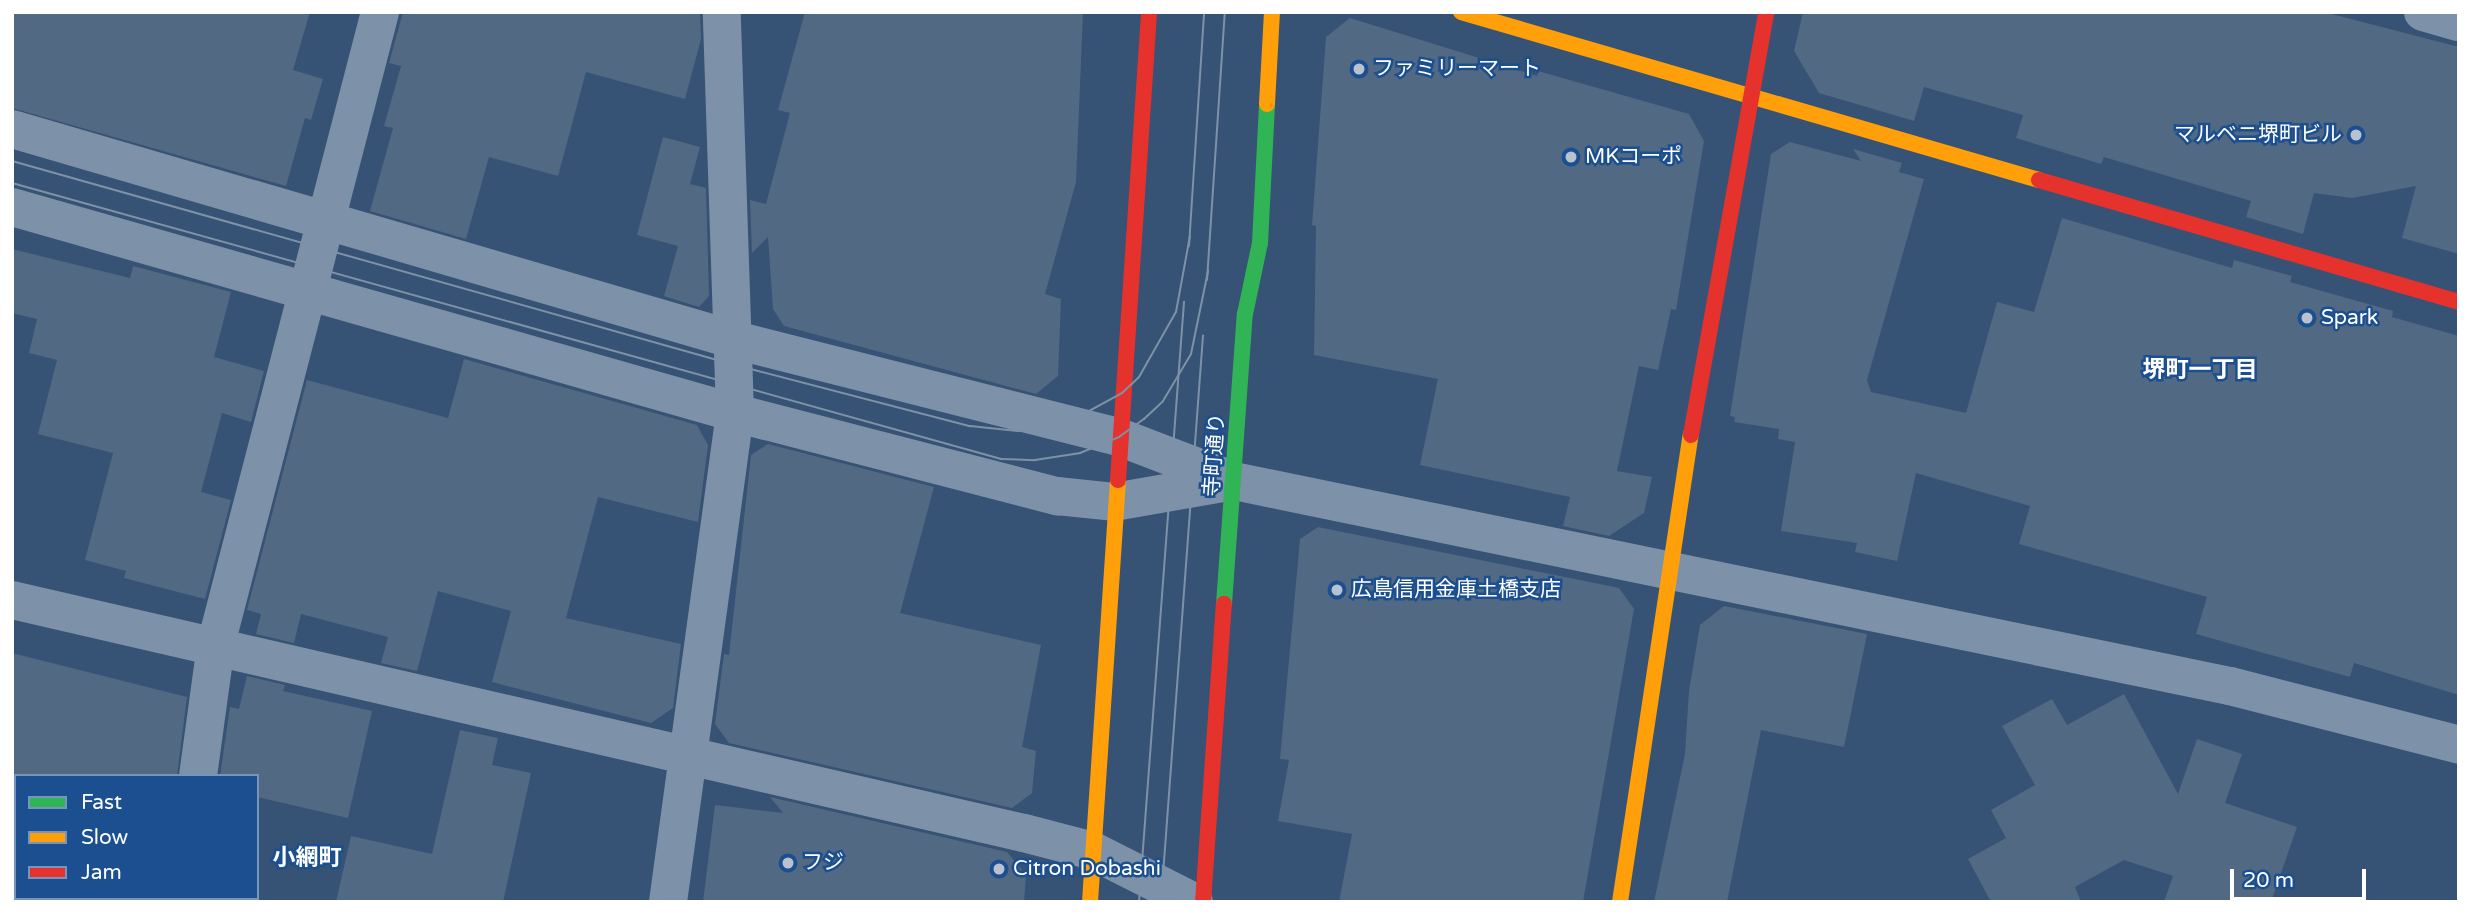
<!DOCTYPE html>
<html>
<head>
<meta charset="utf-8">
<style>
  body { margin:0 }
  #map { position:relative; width:2471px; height:914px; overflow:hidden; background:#365274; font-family:"Varela Round","Noto Sans JP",sans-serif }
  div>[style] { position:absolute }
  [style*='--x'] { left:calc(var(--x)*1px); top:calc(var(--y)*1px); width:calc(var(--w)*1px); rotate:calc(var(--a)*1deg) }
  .building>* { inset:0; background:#526984 }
  .street>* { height:38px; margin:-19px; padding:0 19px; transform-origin:19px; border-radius:19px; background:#7d92a8 }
  .fast>* { height:16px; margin:-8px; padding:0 8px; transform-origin:8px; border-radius:8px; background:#30b455 }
  .slow>* { height:16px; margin:-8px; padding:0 8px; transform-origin:8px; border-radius:8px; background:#ff9f0a }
  .jam>* { height:16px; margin:-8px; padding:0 8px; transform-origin:8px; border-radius:8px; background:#e5322d }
  .tram>* { height:2px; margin:-1px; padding:0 1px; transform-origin:1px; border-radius:1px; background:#7e92a7 }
  .dots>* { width:19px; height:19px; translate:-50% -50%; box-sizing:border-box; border:4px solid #1b4f8f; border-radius:50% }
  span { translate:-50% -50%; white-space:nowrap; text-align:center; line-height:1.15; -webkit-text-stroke:5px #1b4f8f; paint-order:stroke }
  .poi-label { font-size:21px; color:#fff }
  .left { translate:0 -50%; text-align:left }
  .right { translate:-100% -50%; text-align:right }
  .street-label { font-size:21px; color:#fff }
  .neighbourhood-label { font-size:23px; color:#fff; font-weight:700 }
  .frame { position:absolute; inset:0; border:14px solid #fff; pointer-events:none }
  .legend { position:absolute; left:14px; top:774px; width:245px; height:126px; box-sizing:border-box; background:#1b4f8f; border:2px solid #7695bc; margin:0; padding:9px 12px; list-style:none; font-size:21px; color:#fff }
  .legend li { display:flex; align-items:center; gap:14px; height:35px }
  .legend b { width:35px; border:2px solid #7695bc }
  .scale { position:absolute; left:2230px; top:869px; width:136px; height:32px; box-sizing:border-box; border:4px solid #fff; border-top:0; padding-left:9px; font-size:21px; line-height:24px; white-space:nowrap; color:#fff; -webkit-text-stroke:5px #1b4f8f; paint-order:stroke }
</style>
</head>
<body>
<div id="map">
  <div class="building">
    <div style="clip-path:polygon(12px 12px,310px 12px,293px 70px,323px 79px,311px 120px,305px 118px,286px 186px,12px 108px)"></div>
    <div style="clip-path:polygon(403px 12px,700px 12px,701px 39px,685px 99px,586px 72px,558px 176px,489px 157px,466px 239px,370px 211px,393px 128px,384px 126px,401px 66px,389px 63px)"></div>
    <div style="clip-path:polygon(805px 12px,1083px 12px,1076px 182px,1045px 294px,1061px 299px,1058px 376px,1036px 394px,784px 326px,773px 309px,768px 237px,752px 253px,750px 200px,766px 204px,790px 113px,778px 110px)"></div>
    <div style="clip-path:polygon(1803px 12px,2324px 12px,2459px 47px,2459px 254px,2402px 238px,2416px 186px,2352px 198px,2314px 193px,2303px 234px,2246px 217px,2251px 201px,2104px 157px,2101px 164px,2016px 138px,2023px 115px,1924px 87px,1914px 121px,1819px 93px,1794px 51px)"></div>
    <div style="clip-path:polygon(1350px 18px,1537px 76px,1538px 71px,1689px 114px,1704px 141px,1676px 310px,1671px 309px,1658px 370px,1639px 366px,1617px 471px,1652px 477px,1644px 513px,1609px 536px,1563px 526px,1570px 497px,1420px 465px,1438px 379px,1314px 355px,1316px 226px,1312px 225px,1326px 37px)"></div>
    <div style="clip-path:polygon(663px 137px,700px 147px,690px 184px,706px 188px,709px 296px,699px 307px,664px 296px,678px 246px,637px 235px)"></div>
    <div style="clip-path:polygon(1790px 142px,1861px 161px,1853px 149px,1902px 163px,1899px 172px,1924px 179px,1867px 380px,1871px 392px,1966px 413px,1997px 302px,2034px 312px,2062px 218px,2232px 268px,2234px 260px,2292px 276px,2290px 282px,2393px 311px,2392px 317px,2459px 336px,2459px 695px,2354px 663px,2350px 677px,2196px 634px,2207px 597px,2019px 544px,2030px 506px,1916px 473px,1897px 561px,1855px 552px,1857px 543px,1781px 531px,1795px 442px,1778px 439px,1779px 429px,1734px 422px,1735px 417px,1730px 416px,1771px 154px)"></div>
    <div style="clip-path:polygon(12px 249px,130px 278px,133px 266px,231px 292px,214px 357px,264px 371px,251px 422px,222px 413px,201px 492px,231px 500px,205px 599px,124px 578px,126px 571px,85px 560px,113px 453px,38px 434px,57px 360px,29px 353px,37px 319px,12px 313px)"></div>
    <div style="clip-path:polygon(464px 359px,697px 425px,708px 445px,698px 522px,598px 497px,566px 618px,681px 644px,673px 708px,651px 723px,492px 682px,511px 611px,438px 591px,417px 671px,381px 663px,388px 637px,301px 614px,294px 643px,256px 634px,261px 614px,247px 610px,307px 380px,448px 418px)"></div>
    <div style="clip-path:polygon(768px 444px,934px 487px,900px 613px,1041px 645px,1022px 747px,1036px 751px,1032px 793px,1012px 808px,729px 743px,715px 724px,724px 654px,729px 655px,751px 455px)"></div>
    <div style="clip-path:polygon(1318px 527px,1619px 588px,1634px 609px,1583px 902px,1339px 902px,1352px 834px,1278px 821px,1289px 760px,1280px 759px,1300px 539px)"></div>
    <div style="clip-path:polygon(1724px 606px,1867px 634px,1844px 747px,1761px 730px,1727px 902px,1654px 902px,1685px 754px,1689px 691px,1700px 625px)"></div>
    <div style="clip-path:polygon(12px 653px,187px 697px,177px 776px,12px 776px)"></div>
    <div style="clip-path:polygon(247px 676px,285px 685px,283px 691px,372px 711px,348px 818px,257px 797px,257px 776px,220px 776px,230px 707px,239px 709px)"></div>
    <div style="clip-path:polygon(2124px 694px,2178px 794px,2197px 739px,2242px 754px,2225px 803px,2297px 827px,2271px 902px,2164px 902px,2173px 876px,2124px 860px,2075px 887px,2081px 902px,1991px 902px,1968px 859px,2006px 838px,1991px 810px,2035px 785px,2002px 726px,2052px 699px,2067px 725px)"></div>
    <div style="clip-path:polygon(460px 730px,498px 738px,492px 765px,531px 773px,503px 902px,336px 902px,351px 836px,432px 854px)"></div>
    <div style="clip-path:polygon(770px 797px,1007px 852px,1026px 875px,1024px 902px,703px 902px,715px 805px,783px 813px)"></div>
  </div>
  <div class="street">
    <div style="--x:2423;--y:12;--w:37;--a:16"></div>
    <div style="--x:12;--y:129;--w:753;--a:16.27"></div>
    <div style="--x:735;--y:340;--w:396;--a:14.2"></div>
    <div style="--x:1119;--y:437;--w:123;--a:20.9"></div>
    <div style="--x:1234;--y:481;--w:1017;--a:11.63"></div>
    <div style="--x:2230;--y:686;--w:236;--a:14.4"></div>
    <div style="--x:12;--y:207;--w:752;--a:15.9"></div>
    <div style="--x:735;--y:413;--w:333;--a:14.5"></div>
    <div style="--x:1057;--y:496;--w:57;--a:6"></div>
    <div style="--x:1114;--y:502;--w:122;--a:-9.9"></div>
    <div style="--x:12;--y:600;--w:1038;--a:12.97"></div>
    <div style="--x:1024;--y:833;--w:71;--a:14.6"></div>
    <div style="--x:1093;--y:851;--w:113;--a:26.8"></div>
    <div style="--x:198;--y:776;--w:133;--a:-82.2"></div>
    <div style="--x:216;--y:644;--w:653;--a:-75.45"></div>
    <div style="--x:182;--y:902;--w:4;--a:-90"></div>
    <div style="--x:668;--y:902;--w:494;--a:-82.2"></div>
    <div style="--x:735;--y:413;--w:401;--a:-91.9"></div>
  </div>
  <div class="fast">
    <div style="--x:1224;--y:604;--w:291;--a:-85.9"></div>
    <div style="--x:1245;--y:314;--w:73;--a:-78.1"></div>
    <div style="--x:1260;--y:243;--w:139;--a:-87.1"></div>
  </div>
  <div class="slow">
    <div style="--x:1461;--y:12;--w:602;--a:16.21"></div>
    <div style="--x:1267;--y:104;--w:92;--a:-86.9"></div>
    <div style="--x:1090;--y:902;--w:423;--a:-86.2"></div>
    <div style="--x:1620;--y:902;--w:472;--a:-81.4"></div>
  </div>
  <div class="jam">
    <div style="--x:2039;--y:180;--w:437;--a:16.2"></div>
    <div style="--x:1691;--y:435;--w:430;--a:-79.9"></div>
    <div style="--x:1118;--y:480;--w:469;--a:-86.2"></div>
    <div style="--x:1203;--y:902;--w:299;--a:-86"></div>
  </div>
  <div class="tram">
    <div style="--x:12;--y:161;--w:751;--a:15.76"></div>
    <div style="--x:735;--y:365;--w:243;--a:14.6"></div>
    <div style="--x:970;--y:426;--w:48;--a:5.9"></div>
    <div style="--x:1018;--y:431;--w:50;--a:-9.3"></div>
    <div style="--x:1067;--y:423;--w:63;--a:-28.6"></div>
    <div style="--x:1122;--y:393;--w:23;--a:-43"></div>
    <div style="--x:1139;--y:377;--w:75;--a:-60.4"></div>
    <div style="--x:1176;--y:312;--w:77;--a:-79.6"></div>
    <div style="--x:12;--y:183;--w:1027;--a:15.59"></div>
    <div style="--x:1001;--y:459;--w:34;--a:2"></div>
    <div style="--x:1035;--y:460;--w:46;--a:-8.8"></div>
    <div style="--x:1080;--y:453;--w:42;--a:-22.3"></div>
    <div style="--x:1119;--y:437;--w:31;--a:-36"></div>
    <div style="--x:1144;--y:419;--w:26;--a:-43"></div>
    <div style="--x:1163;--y:401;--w:55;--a:-59.2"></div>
    <div style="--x:1191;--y:354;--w:85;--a:-78.4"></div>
    <div style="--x:1189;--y:246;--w:234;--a:-86.3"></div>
    <div style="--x:1207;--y:280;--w:269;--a:-86.2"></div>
    <div style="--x:1139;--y:902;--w:602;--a:-85.71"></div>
    <div style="--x:1161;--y:902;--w:568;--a:-85.76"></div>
  </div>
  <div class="dots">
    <div style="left:1359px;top:69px;background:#b9c2ce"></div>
    <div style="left:2356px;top:135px;background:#b9c2ce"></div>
    <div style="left:1571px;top:157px;background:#b9c2ce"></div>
    <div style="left:2307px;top:318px;background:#b9c2ce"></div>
    <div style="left:1337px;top:590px;background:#b9c2ce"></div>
    <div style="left:788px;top:863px;background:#b9c2ce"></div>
    <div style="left:999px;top:869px;background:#b9c2ce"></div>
  </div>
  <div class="poi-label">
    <span class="left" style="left:1373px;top:69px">ファミリーマート</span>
    <span class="right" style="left:2342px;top:135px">マルベニ堺町ビル</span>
    <span class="left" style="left:1585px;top:157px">MKコーポ</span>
    <span class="left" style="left:2321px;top:318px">Spark</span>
    <span class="left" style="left:1351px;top:590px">広島信用金庫土橋支店</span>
    <span class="left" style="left:802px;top:863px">フジ</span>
    <span class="left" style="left:1013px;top:869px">Citron Dobashi</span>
  </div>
  <div class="street-label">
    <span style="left:1215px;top:455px;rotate:-86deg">寺町通り</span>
  </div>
  <div class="neighbourhood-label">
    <span style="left:2200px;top:370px">堺町一丁目</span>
    <span style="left:307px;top:858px">小網町</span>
  </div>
  <div class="frame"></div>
  <ul class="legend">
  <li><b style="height:9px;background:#30b455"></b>Fast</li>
  <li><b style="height:9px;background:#ff9f0a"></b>Slow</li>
  <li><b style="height:9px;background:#e5322d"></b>Jam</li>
  </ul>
  <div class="scale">20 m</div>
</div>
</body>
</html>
